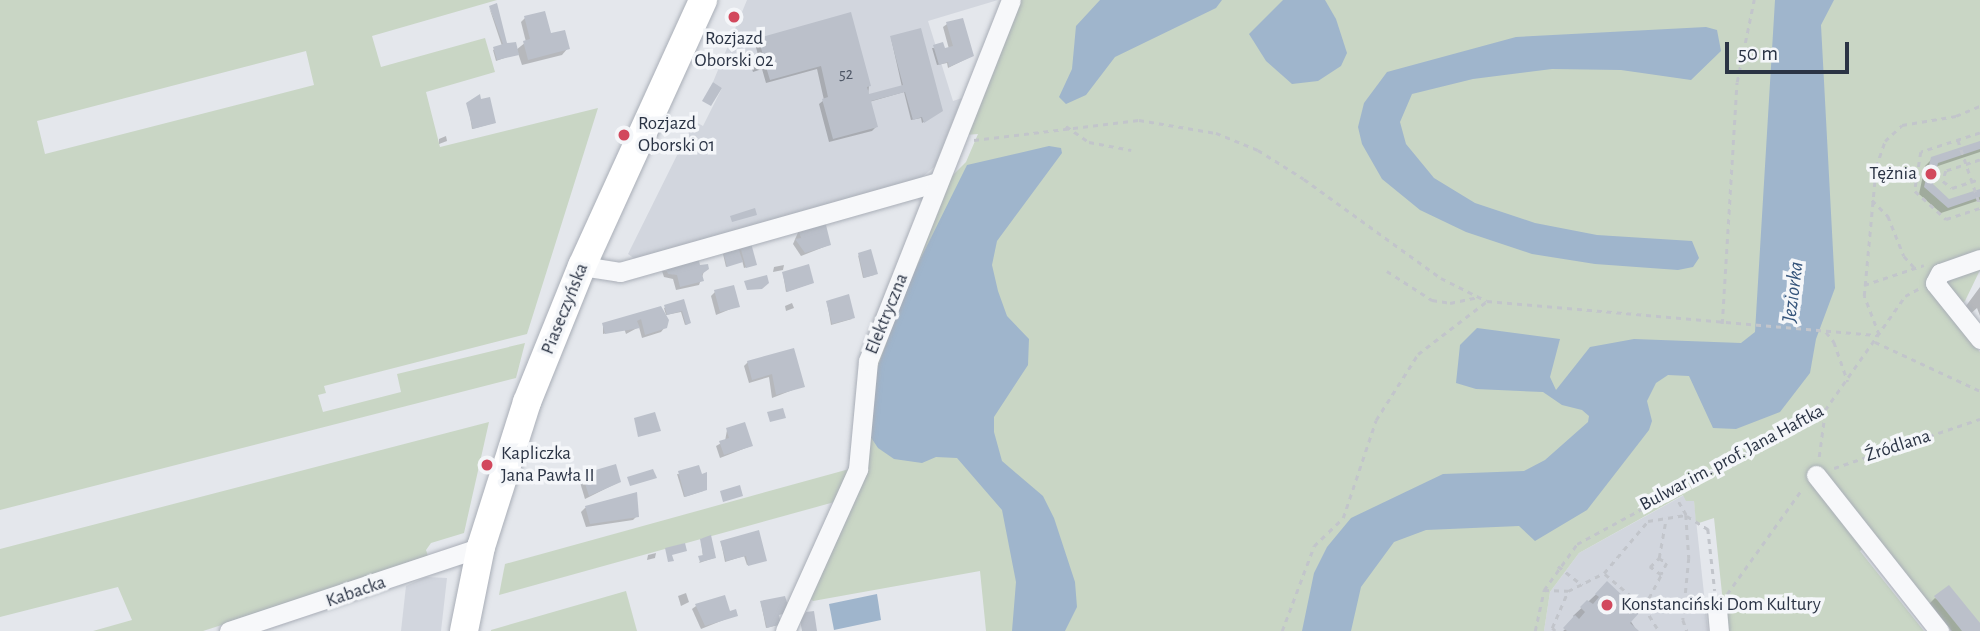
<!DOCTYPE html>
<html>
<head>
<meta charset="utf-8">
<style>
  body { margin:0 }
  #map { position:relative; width:1980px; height:631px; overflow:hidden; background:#e4e7ec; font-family:"Alegreya Sans",sans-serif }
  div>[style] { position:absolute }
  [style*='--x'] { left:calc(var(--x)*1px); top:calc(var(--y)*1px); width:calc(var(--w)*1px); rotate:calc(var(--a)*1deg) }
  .built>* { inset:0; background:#d2d6de }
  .green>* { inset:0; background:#c9d6c5 }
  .water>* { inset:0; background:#9fb5cc }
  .shadow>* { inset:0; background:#0003 }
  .building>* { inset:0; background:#bbc0ca }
  .path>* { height:2.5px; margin-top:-1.25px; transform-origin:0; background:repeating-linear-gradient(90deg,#c2c5cb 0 5px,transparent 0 10px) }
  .roads { filter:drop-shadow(0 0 2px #a9aeb7) drop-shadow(0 0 2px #a9aeb7) }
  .street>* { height:19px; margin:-9.5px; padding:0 9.5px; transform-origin:9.5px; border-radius:9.5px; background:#f7f8fa }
  .secondary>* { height:28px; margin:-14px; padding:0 14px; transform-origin:14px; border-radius:14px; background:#fff }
  .dots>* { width:19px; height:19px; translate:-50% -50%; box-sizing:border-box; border:4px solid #f4f6f9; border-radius:50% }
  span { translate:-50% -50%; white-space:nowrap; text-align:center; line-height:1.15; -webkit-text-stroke:7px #f4f6f9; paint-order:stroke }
  .number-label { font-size:16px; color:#4f5766 }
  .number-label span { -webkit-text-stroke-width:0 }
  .poi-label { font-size:19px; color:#2b3445 }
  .left { translate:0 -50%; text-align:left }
  .right { translate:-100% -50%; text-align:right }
  .street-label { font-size:19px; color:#2b3445 }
  .water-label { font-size:21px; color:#33537a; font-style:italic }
  .scale { position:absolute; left:1725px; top:42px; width:124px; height:32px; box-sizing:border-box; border:4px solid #2b3445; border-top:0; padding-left:9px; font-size:21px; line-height:24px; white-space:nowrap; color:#2b3445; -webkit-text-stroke:5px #f4f6f9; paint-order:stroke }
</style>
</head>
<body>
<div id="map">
  <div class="built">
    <div style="clip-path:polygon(747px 0,998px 0,928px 21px,953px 101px,962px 98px,935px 166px,921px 178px,635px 259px,628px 254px,694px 121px,703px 126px,722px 88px,713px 82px)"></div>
    <div style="clip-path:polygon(1684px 495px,1694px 501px,1708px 631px,1544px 631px,1550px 592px,1579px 553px)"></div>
    <div style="clip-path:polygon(426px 577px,447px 578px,441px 631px,401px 631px,406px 586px)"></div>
  </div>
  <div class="green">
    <div style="clip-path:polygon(evenodd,0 0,497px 0,372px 36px,381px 67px,485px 38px,495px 72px,426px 92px,440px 147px,598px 108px,527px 334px,324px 386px,326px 393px,318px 395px,323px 412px,401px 392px,397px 374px,525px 343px,516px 378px,0 510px,0 0,306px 51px,314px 85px,45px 154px,37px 121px,306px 51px)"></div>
    <div style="clip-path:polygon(1016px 0,1980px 0,1980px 270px,1965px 301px,1950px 314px,1980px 352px,1980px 631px,1952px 631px,1877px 538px,1860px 551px,1924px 631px,1726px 631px,1714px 518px,1696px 524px,1694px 501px,1686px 501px,1683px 495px,1579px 553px,1550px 592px,1544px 631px,986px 631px,980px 571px,813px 601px,807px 596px,862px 465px,867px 369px,950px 178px,966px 162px,978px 134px,965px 135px)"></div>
    <div style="clip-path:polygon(489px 422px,464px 533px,431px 543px,426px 550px,429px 559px,203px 631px,93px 631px,132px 620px,118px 587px,0 617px,0 549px)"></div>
    <div style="clip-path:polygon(853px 468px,838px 501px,499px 595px,505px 564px)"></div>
    <div style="clip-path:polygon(626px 591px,637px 631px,491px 631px,491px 630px)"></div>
  </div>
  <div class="water">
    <div style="clip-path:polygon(1100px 0,1222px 0,1216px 8px,1115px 57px,1086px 95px,1066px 104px,1059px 97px,1072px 69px,1076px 26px)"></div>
    <div style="clip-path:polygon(1283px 0,1325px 0,1336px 19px,1347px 53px,1341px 66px,1318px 81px,1292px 84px,1266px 61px,1249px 34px)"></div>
    <div style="clip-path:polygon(1775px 0,1834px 0,1821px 25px,1835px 288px,1816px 339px,1810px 373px,1780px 412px,1736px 429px,1713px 428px,1689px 376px,1668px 375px,1656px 383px,1647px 401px,1652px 421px,1649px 430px,1587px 510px,1535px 541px,1519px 526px,1426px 530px,1394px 542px,1361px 587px,1351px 631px,1302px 631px,1314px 573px,1327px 547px,1351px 518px,1443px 474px,1524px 471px,1545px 460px,1588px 422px,1589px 416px,1582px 410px,1562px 405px,1543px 392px,1476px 389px,1456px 383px,1460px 345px,1477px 328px,1560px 339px,1550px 377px,1556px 390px,1590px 347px,1634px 339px,1741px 343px,1755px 332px)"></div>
    <div style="clip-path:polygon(1706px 27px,1717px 30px,1721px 51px,1691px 80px,1621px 70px,1552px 69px,1473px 79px,1412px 94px,1400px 122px,1406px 144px,1434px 178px,1475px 203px,1535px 223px,1597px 235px,1692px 241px,1699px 258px,1693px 267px,1678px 270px,1595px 264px,1532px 254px,1466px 232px,1420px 210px,1382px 179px,1362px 144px,1358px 127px,1364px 103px,1387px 72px,1516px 37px)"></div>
    <div style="clip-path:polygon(1049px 146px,1061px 148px,1062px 153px,997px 241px,992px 265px,998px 291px,1007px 316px,1029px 339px,1028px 365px,994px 417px,994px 432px,1002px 461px,1043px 496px,1054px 518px,1075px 582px,1077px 607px,1065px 631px,1012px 631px,1016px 582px,1002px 510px,957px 458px,936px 457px,922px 463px,894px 459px,878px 448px,868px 433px,877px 369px,908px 284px,967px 165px)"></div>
    <div style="clip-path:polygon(877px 594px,881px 620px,834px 630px,829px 604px)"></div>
  </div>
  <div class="shadow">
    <div style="clip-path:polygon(489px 7px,506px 45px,516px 50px,526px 42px,521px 22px,525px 18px,568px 48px,562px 55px,522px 65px,518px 53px,496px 61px,493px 50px,502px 46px)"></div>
    <div style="clip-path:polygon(947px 24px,972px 56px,948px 68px,947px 63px,937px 65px,932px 48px,949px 49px,943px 27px)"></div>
    <div style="clip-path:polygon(891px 38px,940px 112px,922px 123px,921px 118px,911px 120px,904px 92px,869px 102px,876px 127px,872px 131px,829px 142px,819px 104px,824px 100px,817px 69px,766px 83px,762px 69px,753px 72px,750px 63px,759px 58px,755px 44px,759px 40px,869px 86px,868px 96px,902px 87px)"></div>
    <div style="clip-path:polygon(468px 104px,494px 123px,472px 129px)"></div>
    <div style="clip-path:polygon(446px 136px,447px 141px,439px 144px,439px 139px)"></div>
    <div style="clip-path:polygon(1980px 143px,1980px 152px,1935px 167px,1931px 185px,1949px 201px,1980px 191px,1980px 200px,1941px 213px,1919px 194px,1925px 166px,1932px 159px)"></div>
    <div style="clip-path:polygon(799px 230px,829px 245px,801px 256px,793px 244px)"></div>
    <div style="clip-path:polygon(740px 248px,754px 265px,744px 268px,742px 260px,726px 267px,723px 254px)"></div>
    <div style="clip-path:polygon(858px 255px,874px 275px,863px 278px)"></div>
    <div style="clip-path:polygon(784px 265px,783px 270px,773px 272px,774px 267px)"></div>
    <div style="clip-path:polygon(706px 266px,699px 285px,676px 290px,673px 279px,664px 277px,662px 271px)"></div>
    <div style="clip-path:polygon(783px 273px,812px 283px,786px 292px)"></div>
    <div style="clip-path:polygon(1980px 287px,1980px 316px,1977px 308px,1969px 315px,1963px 310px)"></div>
    <div style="clip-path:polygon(715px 292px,738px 306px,716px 315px,711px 296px)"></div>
    <div style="clip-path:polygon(683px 301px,688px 324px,685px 325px,681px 312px,666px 315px,664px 308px)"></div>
    <div style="clip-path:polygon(827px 302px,852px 319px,831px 325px)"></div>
    <div style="clip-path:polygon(792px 303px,794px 308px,786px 311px,785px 306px)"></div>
    <div style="clip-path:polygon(660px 308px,665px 327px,661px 332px,642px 338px,639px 327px,626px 334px,624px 328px,603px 334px,603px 325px)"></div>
    <div style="clip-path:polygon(748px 362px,803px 386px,772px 398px,769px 377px,749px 383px,744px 366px)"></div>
    <div style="clip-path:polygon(727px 430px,751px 446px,720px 458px,716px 446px,725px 441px)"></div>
    <div style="clip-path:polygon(677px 474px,701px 476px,703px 491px,684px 497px)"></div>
    <div style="clip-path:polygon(583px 475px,619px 482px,585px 499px,579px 479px)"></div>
    <div style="clip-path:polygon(635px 494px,637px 516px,633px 520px,586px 527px,581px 512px,585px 508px)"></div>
    <div style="clip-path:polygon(701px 540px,714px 558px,699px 563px,703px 557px)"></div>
    <div style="clip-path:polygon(721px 542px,765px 560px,747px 565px,744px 556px,725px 562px)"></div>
    <div style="clip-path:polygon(656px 553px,655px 558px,647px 560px,648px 555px)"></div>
    <div style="clip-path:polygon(1607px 584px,1637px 631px,1563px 631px,1577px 620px,1573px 616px)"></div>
    <div style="clip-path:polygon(686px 593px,689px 602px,681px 606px,678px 596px)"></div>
    <div style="clip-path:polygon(1935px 598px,1980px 626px,1980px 631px,1951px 631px,1929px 604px)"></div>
    <div style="clip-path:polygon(761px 603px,777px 615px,778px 625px,766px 628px)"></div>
    <div style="clip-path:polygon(696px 606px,736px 615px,701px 629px,692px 609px)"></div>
  </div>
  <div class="building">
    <div style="clip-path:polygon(497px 3px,507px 43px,516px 42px,519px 55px,497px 60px,493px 47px,503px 44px,489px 6px)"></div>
    <div style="clip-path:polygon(545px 11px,551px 33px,565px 30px,570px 49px,528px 60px,523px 41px,530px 39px,524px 16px)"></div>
    <div style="clip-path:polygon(851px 12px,871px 86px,867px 87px,869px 94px,903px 85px,890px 36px,921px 28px,943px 111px,924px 123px,922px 117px,913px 120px,905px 92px,871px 101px,878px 127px,833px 139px,822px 99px,828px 97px,821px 66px,770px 80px,766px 67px,757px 69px,753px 58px,763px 55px,758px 38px)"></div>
    <div style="clip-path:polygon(963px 18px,974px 56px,949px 67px,948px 62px,939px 65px,933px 45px,943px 42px,945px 48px,953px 46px,946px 22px)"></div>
    <div style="clip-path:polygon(713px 82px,722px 88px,711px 106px,702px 101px)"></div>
    <div style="clip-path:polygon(480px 94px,481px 99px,490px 97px,496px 123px,473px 129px,466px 103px)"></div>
    <div style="clip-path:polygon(1980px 141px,1980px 149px,1938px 163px,1933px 184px,1949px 199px,1980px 189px,1980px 197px,1948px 208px,1924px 187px,1931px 157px)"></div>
    <div style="clip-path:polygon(755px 208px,757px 215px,732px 222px,730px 216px)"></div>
    <div style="clip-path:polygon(825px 221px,831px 245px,805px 253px,795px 239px,801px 238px,798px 228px)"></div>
    <div style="clip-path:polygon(751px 243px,757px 265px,746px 268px,740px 246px)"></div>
    <div style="clip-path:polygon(738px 247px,743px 262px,727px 267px,723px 251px)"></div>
    <div style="clip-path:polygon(871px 249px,878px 274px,864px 278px,858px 253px)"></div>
    <div style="clip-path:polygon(698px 257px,700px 265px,708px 264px,709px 269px,702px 274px,704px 281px,680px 287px,677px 275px,668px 274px,665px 266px)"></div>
    <div style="clip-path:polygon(809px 264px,814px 283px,787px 292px,782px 272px)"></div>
    <div style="clip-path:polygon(767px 275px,769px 283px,762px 289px,747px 290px,744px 281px)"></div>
    <div style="clip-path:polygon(734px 285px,740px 307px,720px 312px,714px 290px)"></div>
    <div style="clip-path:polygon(849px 294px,855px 318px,832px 324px,826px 301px)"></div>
    <div style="clip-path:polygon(684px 299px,691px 323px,686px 325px,682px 311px,667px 315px,664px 305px)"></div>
    <div style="clip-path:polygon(661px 306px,669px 320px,667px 328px,645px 335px,641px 319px,637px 321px,640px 328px,605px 334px,602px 323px)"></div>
    <div style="clip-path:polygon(794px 348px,805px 387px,776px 395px,772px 374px,752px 380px,747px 361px)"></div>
    <div style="clip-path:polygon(783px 408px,786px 418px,770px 422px,767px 412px)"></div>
    <div style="clip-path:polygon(655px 412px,661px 431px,638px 437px,634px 418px)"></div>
    <div style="clip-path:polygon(745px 422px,753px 446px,724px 455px,719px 441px,729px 438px,726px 428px)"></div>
    <div style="clip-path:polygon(616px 464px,621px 482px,589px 496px,582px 474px)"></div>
    <div style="clip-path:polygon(699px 465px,702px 474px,707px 472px,707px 490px,685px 497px,678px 471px)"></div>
    <div style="clip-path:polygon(653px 469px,657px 478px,630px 486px,627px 477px)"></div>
    <div style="clip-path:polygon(740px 485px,743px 496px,723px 502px,720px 491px)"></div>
    <div style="clip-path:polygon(637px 492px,639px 517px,590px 524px,585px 506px)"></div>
    <div style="clip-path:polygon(759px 530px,767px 561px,748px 566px,746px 556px,726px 561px,720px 541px)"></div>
    <div style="clip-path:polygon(711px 535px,716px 558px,700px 562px,698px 556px,703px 555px,700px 539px)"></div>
    <div style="clip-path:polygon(685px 543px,687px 551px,672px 555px,674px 561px,668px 562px,665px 548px)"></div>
    <div style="clip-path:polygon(1607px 581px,1640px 612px,1630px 623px,1639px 631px,1567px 631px,1563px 628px,1575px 615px,1579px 619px,1585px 612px,1580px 607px,1587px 600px,1593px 604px,1599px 597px,1595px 594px)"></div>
    <div style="clip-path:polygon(1949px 585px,1980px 623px,1980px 631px,1962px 631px,1934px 596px)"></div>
    <div style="clip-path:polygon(725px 595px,730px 611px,736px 609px,738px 616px,705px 626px,695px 604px)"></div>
    <div style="clip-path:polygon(785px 596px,790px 612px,779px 615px,781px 624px,767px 628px,760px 601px)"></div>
    <div style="clip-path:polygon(814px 611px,817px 631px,802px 631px,800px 620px,806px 612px)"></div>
  </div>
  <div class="path">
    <div style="--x:1066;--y:126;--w:28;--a:35"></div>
    <div style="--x:1089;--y:142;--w:43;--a:10.8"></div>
    <div style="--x:1980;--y:133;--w:62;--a:162.1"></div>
    <div style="--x:1921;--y:152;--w:39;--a:99"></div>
    <div style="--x:1915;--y:191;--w:42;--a:42.1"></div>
    <div style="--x:1946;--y:219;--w:36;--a:-18"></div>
    <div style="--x:974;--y:140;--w:166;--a:-6.9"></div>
    <div style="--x:1139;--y:120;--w:78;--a:9.6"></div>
    <div style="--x:1216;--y:133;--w:45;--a:22"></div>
    <div style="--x:1258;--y:150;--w:54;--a:32.2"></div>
    <div style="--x:1304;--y:179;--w:169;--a:35.9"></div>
    <div style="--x:1441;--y:278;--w:51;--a:26.6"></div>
    <div style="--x:1487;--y:301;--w:393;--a:5"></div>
    <div style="--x:1958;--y:140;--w:69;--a:71.3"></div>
    <div style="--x:1980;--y:160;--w:36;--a:162"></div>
    <div style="--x:1946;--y:171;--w:10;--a:107"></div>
    <div style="--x:1943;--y:181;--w:11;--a:38"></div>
    <div style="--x:1952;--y:188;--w:29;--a:-18"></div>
    <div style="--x:1872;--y:200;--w:23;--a:45"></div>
    <div style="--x:1888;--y:216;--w:43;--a:68.2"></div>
    <div style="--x:1904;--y:256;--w:15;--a:48"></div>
    <div style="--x:1387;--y:271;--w:54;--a:32.8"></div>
    <div style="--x:1432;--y:300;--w:18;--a:9"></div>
    <div style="--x:1450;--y:303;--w:29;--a:-12"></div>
    <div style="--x:1864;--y:285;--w:63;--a:-18.4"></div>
    <div style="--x:1722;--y:324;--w:242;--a:-86.5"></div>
    <div style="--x:1737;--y:82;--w:84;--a:-78.3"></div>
    <div style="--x:1826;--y:332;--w:13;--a:51"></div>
    <div style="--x:1834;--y:342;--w:42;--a:70.7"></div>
    <div style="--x:1879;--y:335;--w:42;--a:-111"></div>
    <div style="--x:1864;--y:296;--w:130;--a:-84.7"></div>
    <div style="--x:1876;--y:167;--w:28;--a:-71"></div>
    <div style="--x:1885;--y:141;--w:23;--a:-43"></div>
    <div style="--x:1902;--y:125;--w:55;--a:-9.5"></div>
    <div style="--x:1956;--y:116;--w:26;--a:-23"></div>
    <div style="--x:1875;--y:342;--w:116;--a:25"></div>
    <div style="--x:1819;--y:457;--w:45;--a:-82.4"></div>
    <div style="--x:1834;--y:468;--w:154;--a:-18.6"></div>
    <div style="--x:1686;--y:515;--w:43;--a:86"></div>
    <div style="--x:1689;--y:558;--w:62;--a:95.5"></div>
    <div style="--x:1683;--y:620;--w:12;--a:70"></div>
    <div style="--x:1687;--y:516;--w:25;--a:32"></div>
    <div style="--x:1708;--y:529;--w:62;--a:83.6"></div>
    <div style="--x:1659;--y:558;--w:9;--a:32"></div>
    <div style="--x:1667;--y:563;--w:13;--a:117"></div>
    <div style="--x:1661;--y:575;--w:14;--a:-144"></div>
    <div style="--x:1650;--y:567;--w:13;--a:-45"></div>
    <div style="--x:1659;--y:558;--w:40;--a:-80"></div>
    <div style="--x:1558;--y:566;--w:31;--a:38"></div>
    <div style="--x:1605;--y:574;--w:51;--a:40.2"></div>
    <div style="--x:1644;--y:607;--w:36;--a:-62"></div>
    <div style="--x:1544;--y:590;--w:24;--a:2"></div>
    <div style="--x:1568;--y:591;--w:40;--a:-26.6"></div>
    <div style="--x:1604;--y:573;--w:68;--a:-49.8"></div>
    <div style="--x:1648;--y:521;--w:38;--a:-9"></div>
    <div style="--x:1686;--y:515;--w:28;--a:-120"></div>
    <div style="--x:1727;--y:594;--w:130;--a:-54.4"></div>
    <div style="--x:1644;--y:607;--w:28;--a:58"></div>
    <div style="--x:1282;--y:631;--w:91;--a:-69.4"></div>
    <div style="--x:1314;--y:546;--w:40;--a:-44"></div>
    <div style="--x:1343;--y:518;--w:103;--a:-71.4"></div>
    <div style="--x:1376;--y:420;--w:78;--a:-57.5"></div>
    <div style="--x:1418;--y:354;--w:87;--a:-37.5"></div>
    <div style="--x:1535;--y:631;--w:42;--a:-77.6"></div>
    <div style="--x:1544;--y:590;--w:57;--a:-54.3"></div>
    <div style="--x:1577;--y:544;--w:282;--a:-28.4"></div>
    <div style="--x:1825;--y:410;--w:139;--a:-54.9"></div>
    <div style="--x:1905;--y:296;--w:15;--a:-28"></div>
    <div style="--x:1555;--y:631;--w:4;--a:-135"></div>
    <div style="--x:1552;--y:628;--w:40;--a:-66.6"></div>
  </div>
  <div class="roads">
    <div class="street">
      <div style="--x:1980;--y:259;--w:42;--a:160.7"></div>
      <div style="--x:1940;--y:273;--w:11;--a:117"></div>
      <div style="--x:1935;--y:283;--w:72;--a:51.2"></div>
      <div style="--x:582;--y:266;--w:38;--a:9"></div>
      <div style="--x:620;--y:272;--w:330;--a:-15.8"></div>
      <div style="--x:1816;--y:475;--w:199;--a:51.7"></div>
      <div style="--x:1717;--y:609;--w:22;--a:85"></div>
      <div style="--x:229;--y:631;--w:266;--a:-18.4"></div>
      <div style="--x:785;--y:631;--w:178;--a:-65.7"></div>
      <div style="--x:858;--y:469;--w:108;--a:-84.7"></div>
      <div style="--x:868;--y:361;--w:388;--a:-68.4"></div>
    </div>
    <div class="secondary">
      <div style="--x:464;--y:631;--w:86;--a:-78.6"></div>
      <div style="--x:481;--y:547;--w:152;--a:-72.4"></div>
      <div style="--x:527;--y:402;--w:147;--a:-68"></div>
      <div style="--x:582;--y:266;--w:292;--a:-65.5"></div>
    </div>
  </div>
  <div class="dots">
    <div style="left:734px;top:17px;background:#d2485d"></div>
    <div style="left:624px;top:135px;background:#d2485d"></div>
    <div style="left:1931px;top:174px;background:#d2485d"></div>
    <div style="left:487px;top:465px;background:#d2485d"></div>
    <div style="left:1607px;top:605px;background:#d2485d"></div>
  </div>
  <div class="number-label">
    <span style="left:846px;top:74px">52</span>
  </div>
  <div class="poi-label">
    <span style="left:734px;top:50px">Rozjazd<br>Oborski 02</span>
    <span class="left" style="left:638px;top:135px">Rozjazd<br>Oborski 01</span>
    <span class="right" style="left:1917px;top:174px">Tężnia</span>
    <span class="left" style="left:501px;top:465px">Kapliczka<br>Jana Pawła II</span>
    <span class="left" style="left:1621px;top:605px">Konstanciński Dom Kultury</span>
  </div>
  <div class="street-label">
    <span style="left:565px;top:309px;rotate:-68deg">Piaseczyńska</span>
    <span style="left:887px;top:314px;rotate:-68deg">Elektryczna</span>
    <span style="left:1898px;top:446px;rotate:-18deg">Źródlana</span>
    <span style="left:1732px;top:458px;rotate:-28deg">Bulwar im. prof. Jana Haftka</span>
    <span style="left:356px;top:592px;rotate:-19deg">Kabacka</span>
  </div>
  <div class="water-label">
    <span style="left:1793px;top:292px;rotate:-83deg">Jeziorka</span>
  </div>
  <div class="scale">50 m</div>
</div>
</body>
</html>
